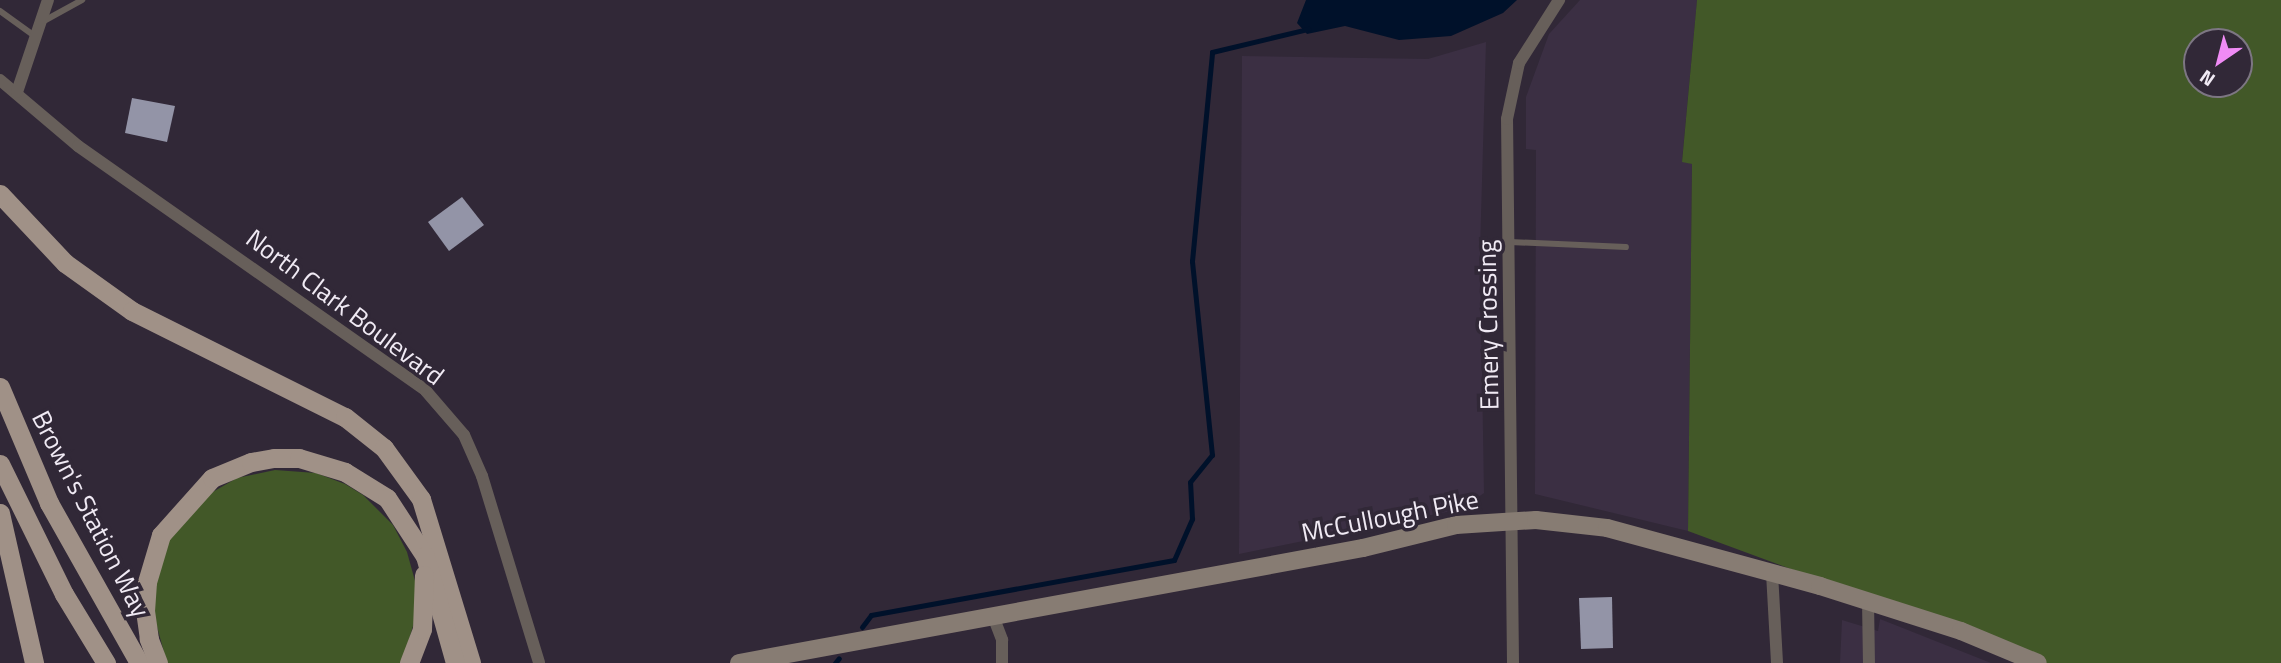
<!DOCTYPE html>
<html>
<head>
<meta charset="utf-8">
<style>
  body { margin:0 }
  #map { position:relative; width:2281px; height:663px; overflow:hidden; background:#312837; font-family:"Titillium Web",sans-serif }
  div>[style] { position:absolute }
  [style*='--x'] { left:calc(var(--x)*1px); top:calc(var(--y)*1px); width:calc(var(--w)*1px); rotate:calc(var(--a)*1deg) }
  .built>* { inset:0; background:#3b2f43 }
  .green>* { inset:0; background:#425828 }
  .water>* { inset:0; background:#00112a }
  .stream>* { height:5px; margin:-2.5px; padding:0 2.5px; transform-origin:2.5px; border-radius:2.5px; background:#00112a }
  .building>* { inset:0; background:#9394a7 }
  .lane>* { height:6px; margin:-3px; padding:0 3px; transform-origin:3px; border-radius:3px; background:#675f5a }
  .street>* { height:12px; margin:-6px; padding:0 6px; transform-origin:6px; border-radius:6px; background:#675f5a }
  .secondary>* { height:18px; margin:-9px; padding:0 9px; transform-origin:9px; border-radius:9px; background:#877c73 }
  .primary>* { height:19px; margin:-9.5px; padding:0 9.5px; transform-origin:9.5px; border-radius:9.5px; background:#a09187 }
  span { translate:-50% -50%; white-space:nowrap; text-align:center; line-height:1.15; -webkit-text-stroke:7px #312837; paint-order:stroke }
  .street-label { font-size:26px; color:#f0eaf4 }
  .north { position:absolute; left:2183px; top:28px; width:70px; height:70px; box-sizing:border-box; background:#312837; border:2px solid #7d7683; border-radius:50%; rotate:215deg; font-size:19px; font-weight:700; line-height:28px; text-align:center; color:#f0eaf4 }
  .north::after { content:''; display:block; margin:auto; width:24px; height:32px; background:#f08bf5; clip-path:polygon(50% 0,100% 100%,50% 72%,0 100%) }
</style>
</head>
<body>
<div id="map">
  <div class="built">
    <div style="clip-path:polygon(1580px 0,1697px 0,1682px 161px,1692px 164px,1688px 531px,1535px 494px,1536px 150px,1526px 149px,1526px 97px,1549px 34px)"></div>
    <div style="clip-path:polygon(1486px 42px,1480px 251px,1484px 493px,1461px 509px,1239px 554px,1242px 56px,1428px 59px)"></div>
    <div style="clip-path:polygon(1880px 619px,1991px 663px,1840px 663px,1842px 620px,1878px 631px)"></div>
  </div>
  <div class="green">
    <div style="clip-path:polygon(evenodd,1697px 0,2281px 0,2281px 663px,2045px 663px,1688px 531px,1692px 164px,1682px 162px,1697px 0,2197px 42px,2239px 42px,2239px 84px,2197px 84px,2197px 42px)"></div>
    <div style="clip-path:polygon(275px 470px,316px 473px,345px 484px,363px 495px,393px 525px,407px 552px,415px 581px,416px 616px,402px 663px,167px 663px,153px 612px,154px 584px,166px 544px,204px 497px,237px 478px)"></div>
  </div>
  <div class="water">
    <div style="clip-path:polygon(1306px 0,1517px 0,1503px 13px,1451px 36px,1399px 40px,1345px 26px,1307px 34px,1297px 23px)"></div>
  </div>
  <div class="stream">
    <div style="--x:862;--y:627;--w:15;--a:-53"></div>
    <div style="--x:871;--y:615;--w:308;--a:-10.3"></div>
    <div style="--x:1174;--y:560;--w:45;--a:-66.3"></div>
    <div style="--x:1192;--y:519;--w:37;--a:-93"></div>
    <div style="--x:1190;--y:482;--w:35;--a:-51"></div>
    <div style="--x:1212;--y:455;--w:195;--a:-95.9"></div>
    <div style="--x:1192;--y:261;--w:210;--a:-84.5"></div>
    <div style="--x:1212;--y:52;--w:99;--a:-13.5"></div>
    <div style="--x:835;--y:663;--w:6;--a:-51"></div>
  </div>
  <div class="building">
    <div style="clip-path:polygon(132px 98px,175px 106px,167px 142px,125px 133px)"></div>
    <div style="clip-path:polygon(462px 197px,484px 225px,449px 251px,428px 222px)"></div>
    <div style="clip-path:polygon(1612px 597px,1613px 648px,1581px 649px,1579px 598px)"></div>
  </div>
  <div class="lane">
    <div style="--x:0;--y:11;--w:44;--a:35.8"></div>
    <div style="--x:42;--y:22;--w:46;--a:-28.8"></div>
    <div style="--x:1510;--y:242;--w:116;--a:2.5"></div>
  </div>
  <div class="street">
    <div style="--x:0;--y:80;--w:102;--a:40.2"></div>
    <div style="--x:78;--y:146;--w:426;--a:35.1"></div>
    <div style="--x:426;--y:391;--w:58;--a:49.2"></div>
    <div style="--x:464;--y:435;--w:45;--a:66.3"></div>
    <div style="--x:482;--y:476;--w:195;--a:73"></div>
    <div style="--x:17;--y:92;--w:97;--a:-71.4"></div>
    <div style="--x:1772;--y:573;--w:90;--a:86.8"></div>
    <div style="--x:1868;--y:601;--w:62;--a:89.1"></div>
    <div style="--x:993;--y:616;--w:26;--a:69"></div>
    <div style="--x:1002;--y:640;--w:23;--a:90"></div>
    <div style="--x:1513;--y:663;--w:544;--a:-90.63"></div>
    <div style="--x:1507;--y:119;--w:57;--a:-77.9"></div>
    <div style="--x:1519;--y:63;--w:75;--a:-57.6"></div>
  </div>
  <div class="secondary">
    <div style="--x:739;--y:663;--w:635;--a:-10.44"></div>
    <div style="--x:1363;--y:548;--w:96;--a:-13.9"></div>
    <div style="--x:1456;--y:525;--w:80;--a:-3.6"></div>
    <div style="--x:1536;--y:520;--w:71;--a:6.4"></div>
    <div style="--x:1607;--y:528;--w:221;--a:15.2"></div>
    <div style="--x:1820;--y:586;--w:148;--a:17.7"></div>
    <div style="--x:1961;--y:631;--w:83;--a:22.6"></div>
  </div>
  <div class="primary">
    <div style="--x:0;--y:194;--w:95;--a:46.7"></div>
    <div style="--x:65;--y:263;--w:82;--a:35.6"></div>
    <div style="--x:132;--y:311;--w:238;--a:26.5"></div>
    <div style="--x:345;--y:417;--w:50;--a:38.5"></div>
    <div style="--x:384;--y:448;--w:63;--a:54"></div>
    <div style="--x:421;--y:499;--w:171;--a:73"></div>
    <div style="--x:0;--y:387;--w:126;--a:67.1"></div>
    <div style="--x:49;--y:503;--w:184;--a:60.6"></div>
    <div style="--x:0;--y:464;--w:145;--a:63.8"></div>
    <div style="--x:64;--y:594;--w:81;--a:58.7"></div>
    <div style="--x:0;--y:513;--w:154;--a:77.2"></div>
    <div style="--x:158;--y:663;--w:26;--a:-111"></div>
    <div style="--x:149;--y:639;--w:28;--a:-98"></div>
    <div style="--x:145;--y:611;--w:29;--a:-86"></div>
    <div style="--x:147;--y:582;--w:49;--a:-73.4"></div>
    <div style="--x:161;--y:535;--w:76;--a:-48.2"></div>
    <div style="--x:212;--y:478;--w:42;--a:-22.3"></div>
    <div style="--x:251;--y:462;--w:23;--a:-10"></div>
    <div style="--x:274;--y:458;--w:25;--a:0"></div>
    <div style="--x:299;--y:458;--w:48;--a:16.9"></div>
    <div style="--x:345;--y:472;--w:49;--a:31.8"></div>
    <div style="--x:387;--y:498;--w:69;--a:56.8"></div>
    <div style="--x:425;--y:556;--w:111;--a:74.3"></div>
    <div style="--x:409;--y:663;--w:36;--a:-69"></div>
    <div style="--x:422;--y:629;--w:54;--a:-87.9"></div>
  </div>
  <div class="street-label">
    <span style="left:345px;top:307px;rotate:37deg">North Clark Boulevard</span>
    <span style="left:1488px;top:325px;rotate:-91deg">Emery Crossing</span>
    <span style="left:91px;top:514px;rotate:63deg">Brown's Station Way</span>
    <span style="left:1390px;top:516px;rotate:-11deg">McCullough Pike</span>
  </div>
  <div class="north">N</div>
</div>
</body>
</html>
